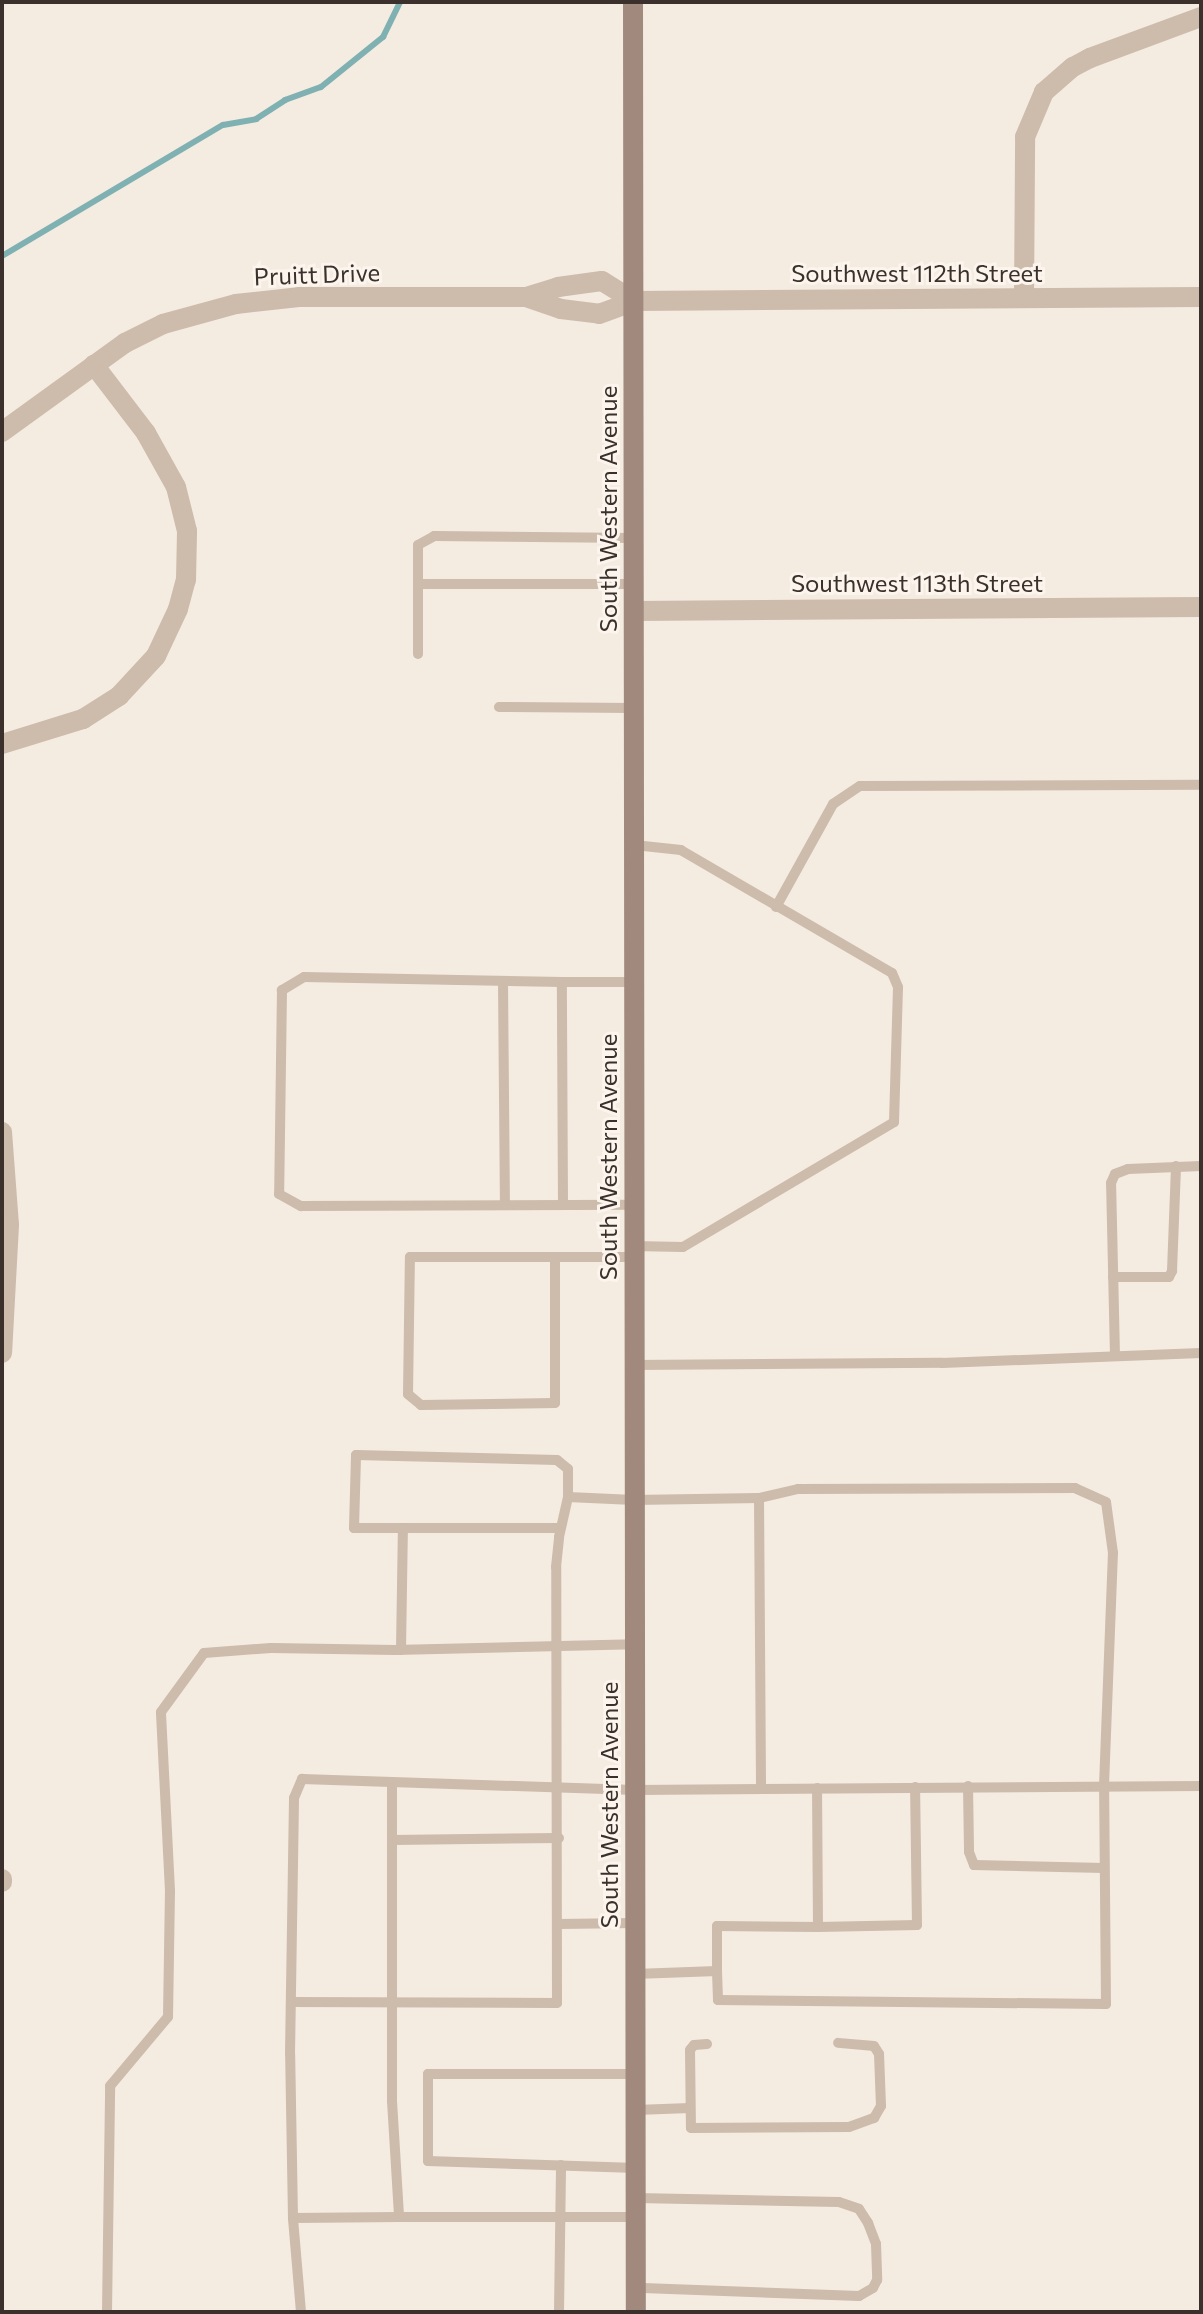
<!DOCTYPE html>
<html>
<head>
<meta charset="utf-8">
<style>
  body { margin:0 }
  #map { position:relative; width:1203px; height:2314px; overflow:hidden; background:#f4ebe1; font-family:Commissioner,sans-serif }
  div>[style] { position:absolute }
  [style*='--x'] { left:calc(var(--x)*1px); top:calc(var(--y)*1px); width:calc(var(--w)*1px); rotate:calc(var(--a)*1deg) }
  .stream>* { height:6px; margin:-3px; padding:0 3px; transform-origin:3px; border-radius:3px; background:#7fb0b2 }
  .lane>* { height:10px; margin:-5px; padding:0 5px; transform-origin:5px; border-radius:5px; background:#cdbbac }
  .street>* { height:20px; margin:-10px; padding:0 10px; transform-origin:10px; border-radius:10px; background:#cdbbac }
  .secondary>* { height:20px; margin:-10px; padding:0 10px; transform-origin:10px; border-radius:10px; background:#a18a7d }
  span { translate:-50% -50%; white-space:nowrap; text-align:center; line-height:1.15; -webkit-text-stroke:6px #fbf5ee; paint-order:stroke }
  .street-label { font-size:24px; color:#3b302b }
  .frame { position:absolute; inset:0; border:4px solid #3b302b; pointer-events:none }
</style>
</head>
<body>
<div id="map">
  <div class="stream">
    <div style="--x:2;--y:256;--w:257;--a:-30.7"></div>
    <div style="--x:223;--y:125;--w:34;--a:-10"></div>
    <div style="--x:256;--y:119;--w:35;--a:-33"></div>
    <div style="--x:285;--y:100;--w:38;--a:-20"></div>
    <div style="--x:321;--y:87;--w:80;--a:-38.9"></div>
    <div style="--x:383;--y:37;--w:39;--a:-64"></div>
  </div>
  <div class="lane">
    <div style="--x:419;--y:584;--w:215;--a:0"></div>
    <div style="--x:418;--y:654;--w:109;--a:-90"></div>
    <div style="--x:418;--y:545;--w:18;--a:-29"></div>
    <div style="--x:434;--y:536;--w:200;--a:0.6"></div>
    <div style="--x:499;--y:707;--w:135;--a:0.4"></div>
    <div style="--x:776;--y:907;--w:118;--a:-61"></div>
    <div style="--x:833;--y:804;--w:32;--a:-34"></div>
    <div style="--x:860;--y:786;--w:341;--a:-0.2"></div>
    <div style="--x:503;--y:982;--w:222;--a:89.5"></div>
    <div style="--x:562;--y:982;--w:72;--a:0"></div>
    <div style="--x:563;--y:1204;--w:222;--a:-90.3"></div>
    <div style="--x:562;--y:982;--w:258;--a:-178.9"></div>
    <div style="--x:304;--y:977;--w:26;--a:149"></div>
    <div style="--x:282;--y:990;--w:204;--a:90.8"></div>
    <div style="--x:279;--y:1194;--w:25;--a:29"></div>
    <div style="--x:301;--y:1206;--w:332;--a:-0.2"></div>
    <div style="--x:633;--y:1246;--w:50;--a:1.1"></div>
    <div style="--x:683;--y:1247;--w:245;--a:-30.6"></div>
    <div style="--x:894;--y:1122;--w:135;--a:-88.3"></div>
    <div style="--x:898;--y:987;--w:15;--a:-113"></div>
    <div style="--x:892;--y:973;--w:244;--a:-149.8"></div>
    <div style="--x:681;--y:850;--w:47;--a:-173.9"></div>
    <div style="--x:555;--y:1257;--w:146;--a:90"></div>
    <div style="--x:555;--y:1403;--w:134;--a:179.1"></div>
    <div style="--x:421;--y:1405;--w:17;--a:-140"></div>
    <div style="--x:408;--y:1394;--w:137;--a:-89.2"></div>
    <div style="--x:410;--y:1257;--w:223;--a:0"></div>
    <div style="--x:1113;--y:1277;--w:56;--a:0"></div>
    <div style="--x:1169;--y:1277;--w:7;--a:-63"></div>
    <div style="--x:1172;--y:1271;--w:105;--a:-87.8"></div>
    <div style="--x:1115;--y:1356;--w:173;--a:-91.3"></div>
    <div style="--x:1111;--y:1183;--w:10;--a:-66"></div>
    <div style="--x:1115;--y:1174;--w:14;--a:-21"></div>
    <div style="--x:1128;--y:1169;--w:73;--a:-2.4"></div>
    <div style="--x:634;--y:1365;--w:308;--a:-0.4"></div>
    <div style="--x:942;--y:1363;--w:259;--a:-2.2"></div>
    <div style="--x:560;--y:1528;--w:206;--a:180"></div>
    <div style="--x:354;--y:1528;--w:73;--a:-88.4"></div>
    <div style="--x:356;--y:1455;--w:201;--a:1.4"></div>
    <div style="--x:557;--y:1460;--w:14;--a:39"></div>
    <div style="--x:568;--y:1469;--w:28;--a:90"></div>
    <div style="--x:401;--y:1650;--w:122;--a:-89.1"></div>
    <div style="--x:392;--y:1782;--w:319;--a:90"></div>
    <div style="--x:392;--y:2101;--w:116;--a:86.5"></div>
    <div style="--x:399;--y:2217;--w:237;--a:0"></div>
    <div style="--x:968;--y:1786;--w:66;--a:89.1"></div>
    <div style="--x:969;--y:1852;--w:14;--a:69"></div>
    <div style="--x:974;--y:1865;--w:130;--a:1.3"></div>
    <div style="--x:392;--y:1840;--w:167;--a:-0.7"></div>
    <div style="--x:558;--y:1924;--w:77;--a:-0.7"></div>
    <div style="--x:818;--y:1927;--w:99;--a:-1.2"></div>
    <div style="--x:917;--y:1925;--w:138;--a:-90.8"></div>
    <div style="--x:717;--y:1971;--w:29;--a:88"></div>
    <div style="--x:718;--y:2000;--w:388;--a:0.6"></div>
    <div style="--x:1106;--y:2004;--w:218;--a:-90.5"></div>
    <div style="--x:1104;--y:1786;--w:233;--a:-87.8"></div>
    <div style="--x:1113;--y:1553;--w:51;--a:-97.8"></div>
    <div style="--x:1106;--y:1502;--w:34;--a:-156"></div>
    <div style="--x:1075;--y:1488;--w:277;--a:179.8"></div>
    <div style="--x:798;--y:1489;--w:40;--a:167"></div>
    <div style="--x:759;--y:1498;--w:291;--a:89.6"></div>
    <div style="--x:635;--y:1974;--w:82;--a:-2.1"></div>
    <div style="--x:717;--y:1971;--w:45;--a:-90"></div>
    <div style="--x:717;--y:1926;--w:101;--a:0.6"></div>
    <div style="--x:818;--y:1927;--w:139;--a:-90.4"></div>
    <div style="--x:291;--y:2002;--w:266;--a:0.2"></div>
    <div style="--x:557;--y:2003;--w:436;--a:-90.1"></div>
    <div style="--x:556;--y:1567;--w:30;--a:-84"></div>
    <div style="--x:559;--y:1537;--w:41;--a:-77.3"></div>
    <div style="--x:568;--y:1497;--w:66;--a:2.6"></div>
    <div style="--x:634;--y:1500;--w:125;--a:-0.9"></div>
    <div style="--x:707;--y:2044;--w:13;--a:176"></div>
    <div style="--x:694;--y:2045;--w:6;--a:129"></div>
    <div style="--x:690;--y:2050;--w:78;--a:89.3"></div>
    <div style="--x:691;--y:2128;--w:158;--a:-0.4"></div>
    <div style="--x:849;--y:2127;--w:27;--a:-20"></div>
    <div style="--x:874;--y:2118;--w:14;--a:-60"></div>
    <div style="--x:881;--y:2106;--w:52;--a:-92.2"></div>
    <div style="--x:879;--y:2054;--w:9;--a:-122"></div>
    <div style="--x:874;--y:2046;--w:36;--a:-175"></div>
    <div style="--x:636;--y:2074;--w:208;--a:180"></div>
    <div style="--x:428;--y:2074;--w:87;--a:90"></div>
    <div style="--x:428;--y:2161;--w:208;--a:1.9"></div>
    <div style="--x:636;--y:2110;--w:54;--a:-2.1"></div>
    <div style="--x:636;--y:2198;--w:203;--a:1.1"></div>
    <div style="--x:839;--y:2202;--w:21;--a:19"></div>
    <div style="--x:859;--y:2209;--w:17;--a:57"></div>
    <div style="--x:868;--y:2223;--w:22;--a:69"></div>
    <div style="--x:876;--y:2244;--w:36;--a:88"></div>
    <div style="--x:877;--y:2280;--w:9;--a:117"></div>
    <div style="--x:873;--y:2288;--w:16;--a:150"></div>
    <div style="--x:859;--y:2296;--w:223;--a:-177.9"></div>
    <div style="--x:293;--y:2218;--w:106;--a:-0.5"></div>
    <div style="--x:107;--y:2312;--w:226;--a:-89.2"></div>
    <div style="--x:110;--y:2086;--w:90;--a:-50"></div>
    <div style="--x:168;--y:2017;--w:126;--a:-89.1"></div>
    <div style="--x:170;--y:1891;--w:179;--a:-92.9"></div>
    <div style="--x:161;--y:1712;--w:73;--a:-53.9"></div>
    <div style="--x:204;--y:1653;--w:67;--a:-4.3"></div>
    <div style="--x:271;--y:1648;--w:124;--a:0.9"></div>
    <div style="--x:395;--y:1650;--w:239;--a:-1.4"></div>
    <div style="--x:301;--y:2312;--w:94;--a:-94.9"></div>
    <div style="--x:293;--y:2218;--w:164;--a:-91"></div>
    <div style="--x:290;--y:2054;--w:256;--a:-89.1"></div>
    <div style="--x:294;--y:1798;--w:21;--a:-67"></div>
    <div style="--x:302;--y:1779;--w:333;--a:1.9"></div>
    <div style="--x:635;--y:1790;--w:566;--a:-0.4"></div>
    <div style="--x:559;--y:2312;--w:147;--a:-89.2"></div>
  </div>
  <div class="street">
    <div style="--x:526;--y:297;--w:37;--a:19"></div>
    <div style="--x:561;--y:309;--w:38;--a:7"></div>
    <div style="--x:599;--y:314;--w:37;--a:-20"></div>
    <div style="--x:634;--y:301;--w:567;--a:-0.4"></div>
    <div style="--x:1024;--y:298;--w:161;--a:-89.6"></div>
    <div style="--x:1025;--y:137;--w:49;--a:-67.1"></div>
    <div style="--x:1044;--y:92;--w:38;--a:-41"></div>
    <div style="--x:1073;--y:67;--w:19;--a:-28"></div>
    <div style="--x:1090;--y:58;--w:118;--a:-20.3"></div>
    <div style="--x:2;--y:432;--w:152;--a:-35.9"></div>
    <div style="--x:125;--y:343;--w:42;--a:-26.6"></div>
    <div style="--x:163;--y:324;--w:76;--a:-15.3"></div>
    <div style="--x:236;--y:304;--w:63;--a:-6.3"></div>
    <div style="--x:299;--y:297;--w:227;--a:0"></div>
    <div style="--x:526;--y:297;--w:34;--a:-17"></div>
    <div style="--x:558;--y:287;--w:44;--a:-7.8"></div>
    <div style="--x:602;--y:281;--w:38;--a:32"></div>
    <div style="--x:634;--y:611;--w:567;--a:-0.4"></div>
    <div style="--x:2;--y:744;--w:85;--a:-17.2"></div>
    <div style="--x:83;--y:719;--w:43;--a:-32.6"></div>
    <div style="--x:119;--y:696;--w:54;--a:-47.2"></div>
    <div style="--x:156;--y:656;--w:52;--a:-64.9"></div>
    <div style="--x:178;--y:609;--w:30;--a:-75"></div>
    <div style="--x:186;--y:580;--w:49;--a:-88.8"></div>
    <div style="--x:187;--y:531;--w:45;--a:-104"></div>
    <div style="--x:176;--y:487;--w:62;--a:-119.1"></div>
    <div style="--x:146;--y:433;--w:86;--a:-127.4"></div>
    <div style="--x:2;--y:1132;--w:93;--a:85.7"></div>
    <div style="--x:9;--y:1225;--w:128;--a:93.1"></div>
    <div style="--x:2;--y:1879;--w:3;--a:90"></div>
  </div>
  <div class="secondary">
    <div style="--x:633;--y:2;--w:2310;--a:89.93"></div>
  </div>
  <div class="street-label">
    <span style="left:917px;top:273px">Southwest 112th Street</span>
    <span style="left:317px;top:274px;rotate:-2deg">Pruitt Drive</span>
    <span style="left:608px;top:509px;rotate:-90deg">South Western Avenue</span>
    <span style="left:917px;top:583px">Southwest 113th Street</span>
    <span style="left:608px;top:1157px;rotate:-90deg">South Western Avenue</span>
    <span style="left:609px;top:1805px;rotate:-90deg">South Western Avenue</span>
  </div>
  <div class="frame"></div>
</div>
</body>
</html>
